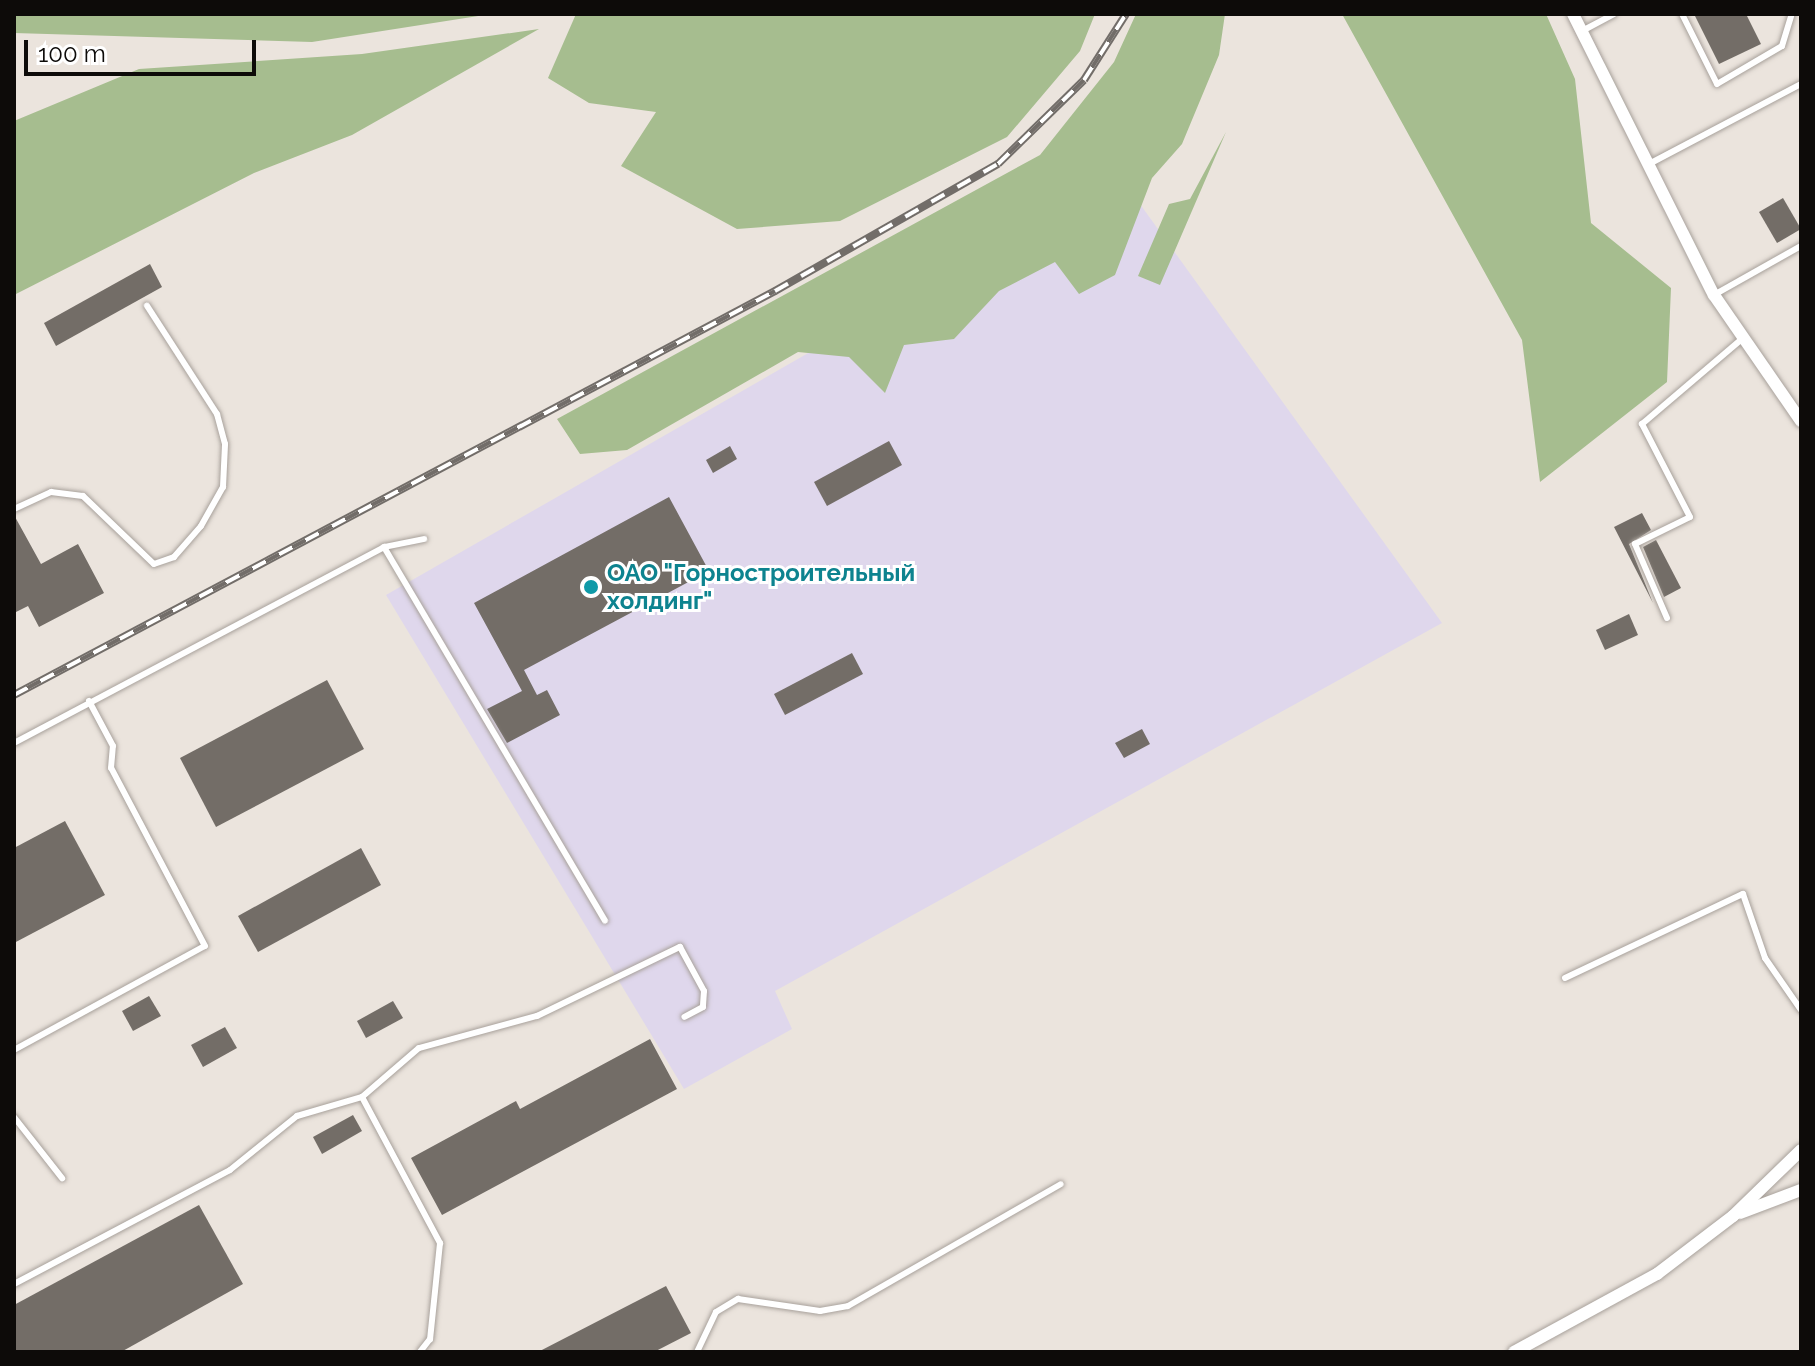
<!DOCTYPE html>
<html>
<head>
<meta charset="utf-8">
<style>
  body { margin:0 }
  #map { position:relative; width:1815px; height:1366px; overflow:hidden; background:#ebe4dd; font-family:Raleway,sans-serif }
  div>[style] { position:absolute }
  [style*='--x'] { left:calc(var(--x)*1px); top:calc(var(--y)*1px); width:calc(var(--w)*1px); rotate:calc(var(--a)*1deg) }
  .industrial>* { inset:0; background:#dfd7ec }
  .green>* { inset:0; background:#a6bd8f }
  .building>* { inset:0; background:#736d67 }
  .roads { filter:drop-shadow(0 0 2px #a8a19b) drop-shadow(0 0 2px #a8a19b) }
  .lane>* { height:6px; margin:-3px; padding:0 3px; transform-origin:3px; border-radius:3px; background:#fff }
  .street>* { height:12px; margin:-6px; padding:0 6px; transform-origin:6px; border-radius:6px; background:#fff }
  .rail>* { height:8px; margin-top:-4px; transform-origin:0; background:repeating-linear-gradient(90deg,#fff 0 15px,#726d69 0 30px); box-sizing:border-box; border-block:2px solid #726d69 }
  .dots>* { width:22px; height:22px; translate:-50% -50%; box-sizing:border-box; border:4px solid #fff; border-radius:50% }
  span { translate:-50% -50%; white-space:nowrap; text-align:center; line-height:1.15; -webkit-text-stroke:6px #fff; paint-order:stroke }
  .culture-label { font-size:24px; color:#0d838f; font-weight:700 }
  .left { translate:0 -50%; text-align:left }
  .frame { position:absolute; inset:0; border:16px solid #0d0b09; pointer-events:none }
  .scale { position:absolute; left:24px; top:40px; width:232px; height:36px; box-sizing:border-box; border:4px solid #0d0b09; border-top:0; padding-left:10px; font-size:24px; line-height:28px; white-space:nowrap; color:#0d0b09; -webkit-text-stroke:6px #fff; paint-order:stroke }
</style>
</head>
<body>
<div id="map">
  <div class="industrial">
    <div style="clip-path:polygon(1119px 175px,1442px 623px,775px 991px,792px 1029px,684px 1089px,386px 595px)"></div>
  </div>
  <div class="green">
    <div style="clip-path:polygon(14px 14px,491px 14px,312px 42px,14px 33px)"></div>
    <div style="clip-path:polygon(576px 14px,1095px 14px,1080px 51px,1007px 137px,840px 221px,737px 229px,621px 166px,656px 112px,589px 103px,548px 78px)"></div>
    <div style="clip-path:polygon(1136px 14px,1225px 14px,1219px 55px,1182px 144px,1152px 178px,1115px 275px,1079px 294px,1055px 262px,999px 291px,954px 339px,904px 345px,885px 393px,849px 357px,798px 352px,627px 450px,580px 454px,557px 419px,1040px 155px,1114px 62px)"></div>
    <div style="clip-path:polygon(1342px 14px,1546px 14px,1575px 79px,1591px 223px,1671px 288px,1667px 382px,1540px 482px,1522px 340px)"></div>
    <div style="clip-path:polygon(539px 29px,352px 135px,254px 173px,14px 295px,14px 121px,139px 69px,362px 54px)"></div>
    <div style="clip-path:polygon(1226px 132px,1160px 285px,1138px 276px,1169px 204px,1190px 199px)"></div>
  </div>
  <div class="building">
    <div style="clip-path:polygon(1694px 14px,1746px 14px,1761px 44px,1719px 64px)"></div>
    <div style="clip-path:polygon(1783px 198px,1801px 229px,1777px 243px,1759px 212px)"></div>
    <div style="clip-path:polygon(150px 264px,162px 287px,56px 346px,44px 323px)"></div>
    <div style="clip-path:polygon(889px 441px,902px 465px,827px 506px,814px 482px)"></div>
    <div style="clip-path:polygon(730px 446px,737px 459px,713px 473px,706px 460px)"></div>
    <div style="clip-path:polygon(669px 497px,709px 571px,524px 670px,537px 695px,547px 690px,560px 715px,507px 743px,487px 709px,522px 691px,474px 603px)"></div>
    <div style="clip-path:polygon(1642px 513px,1651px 530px,1629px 544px,1653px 603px,1614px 527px)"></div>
    <div style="clip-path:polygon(14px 515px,41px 564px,78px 544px,104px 593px,39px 627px,28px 606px,14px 613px)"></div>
    <div style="clip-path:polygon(1656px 540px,1681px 588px,1664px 597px,1643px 547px)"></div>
    <div style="clip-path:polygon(1629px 614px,1638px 635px,1605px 650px,1596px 630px)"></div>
    <div style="clip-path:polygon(852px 653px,863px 674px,785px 715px,774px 694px)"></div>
    <div style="clip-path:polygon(327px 680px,364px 749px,216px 827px,180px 758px)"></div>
    <div style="clip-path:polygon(1142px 729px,1150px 744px,1124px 758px,1115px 743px)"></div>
    <div style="clip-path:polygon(65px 821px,105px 895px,14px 943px,14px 848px)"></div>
    <div style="clip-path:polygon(361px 848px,381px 885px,258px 952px,238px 916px)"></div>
    <div style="clip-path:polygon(149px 996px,161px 1016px,133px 1031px,122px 1011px)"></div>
    <div style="clip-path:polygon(393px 1001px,403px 1018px,366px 1038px,357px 1021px)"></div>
    <div style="clip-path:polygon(225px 1027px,237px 1048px,203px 1067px,191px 1045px)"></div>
    <div style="clip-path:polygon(650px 1039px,677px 1089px,442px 1215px,411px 1158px,516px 1101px,520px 1109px)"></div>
    <div style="clip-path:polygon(353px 1115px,362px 1131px,322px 1154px,313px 1137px)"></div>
    <div style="clip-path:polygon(199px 1205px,243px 1284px,121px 1352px,14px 1352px,14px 1305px)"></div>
    <div style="clip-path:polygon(666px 1286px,691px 1333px,654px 1352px,538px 1352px)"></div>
  </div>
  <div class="roads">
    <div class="lane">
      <div style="--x:1682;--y:14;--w:78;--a:63.4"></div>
      <div style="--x:1717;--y:84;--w:75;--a:-30.3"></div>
      <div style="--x:1782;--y:46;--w:34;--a:-73"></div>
      <div style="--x:1582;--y:31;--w:36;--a:-28"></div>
      <div style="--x:1649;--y:164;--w:172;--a:-27.8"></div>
      <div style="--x:1714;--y:295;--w:100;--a:-29.4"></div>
      <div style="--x:14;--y:509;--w:41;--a:-24.7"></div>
      <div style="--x:51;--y:492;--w:32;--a:7"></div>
      <div style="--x:83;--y:496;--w:98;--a:43.8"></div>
      <div style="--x:154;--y:564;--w:21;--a:-19"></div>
      <div style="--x:174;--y:557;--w:41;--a:-48.9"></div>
      <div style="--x:201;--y:526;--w:45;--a:-60.6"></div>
      <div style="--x:223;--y:487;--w:43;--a:-87.3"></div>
      <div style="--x:225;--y:444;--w:31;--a:-105"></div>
      <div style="--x:217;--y:414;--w:129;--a:-122.9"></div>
      <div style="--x:384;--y:547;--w:434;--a:59.4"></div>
      <div style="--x:1667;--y:618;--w:81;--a:-113.4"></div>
      <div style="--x:1635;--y:544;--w:61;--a:-26.1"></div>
      <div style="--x:1690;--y:517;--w:105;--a:-117.3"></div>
      <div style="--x:1642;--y:424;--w:131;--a:-40.4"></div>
      <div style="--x:14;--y:743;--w:419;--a:-27.9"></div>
      <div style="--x:384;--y:547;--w:41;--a:-11.3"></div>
      <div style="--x:1565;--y:978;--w:197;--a:-25.3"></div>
      <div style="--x:1743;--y:894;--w:68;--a:71"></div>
      <div style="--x:1765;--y:958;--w:63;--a:55.3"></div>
      <div style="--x:14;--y:1050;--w:217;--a:-28.6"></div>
      <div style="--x:205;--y:946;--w:201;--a:-117.8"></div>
      <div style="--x:111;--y:768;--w:22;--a:-85"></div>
      <div style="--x:113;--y:746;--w:51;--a:-118.1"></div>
      <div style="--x:362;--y:1097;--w:166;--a:61.9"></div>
      <div style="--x:440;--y:1243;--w:97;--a:95.9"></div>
      <div style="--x:430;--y:1339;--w:16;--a:128"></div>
      <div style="--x:14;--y:1117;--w:78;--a:51.8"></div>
      <div style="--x:14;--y:1284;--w:244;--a:-27.8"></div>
      <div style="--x:230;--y:1170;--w:86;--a:-38.9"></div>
      <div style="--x:297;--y:1116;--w:68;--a:-16.3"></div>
      <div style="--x:362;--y:1097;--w:75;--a:-40.7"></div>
      <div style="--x:419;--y:1048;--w:122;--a:-15.2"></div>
      <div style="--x:537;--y:1016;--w:159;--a:-25.8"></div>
      <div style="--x:680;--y:947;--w:50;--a:61.4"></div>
      <div style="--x:704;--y:991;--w:16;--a:94"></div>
      <div style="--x:703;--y:1007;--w:21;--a:152"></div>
      <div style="--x:697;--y:1352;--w:44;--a:-64.6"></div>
      <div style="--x:716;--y:1312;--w:26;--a:-31"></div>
      <div style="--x:738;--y:1299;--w:83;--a:8.3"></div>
      <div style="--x:820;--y:1311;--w:28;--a:-10"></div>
      <div style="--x:848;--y:1306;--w:245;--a:-29.8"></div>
    </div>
    <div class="street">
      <div style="--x:1573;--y:14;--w:314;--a:63.4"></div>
      <div style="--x:1714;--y:295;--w:153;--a:55.4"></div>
      <div style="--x:1740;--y:1213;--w:65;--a:-20.7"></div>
      <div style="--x:1514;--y:1352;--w:163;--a:-28.6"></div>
      <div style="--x:1657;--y:1274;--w:96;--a:-37.3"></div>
      <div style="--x:1733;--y:1216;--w:95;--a:-44.1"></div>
    </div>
  </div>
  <div class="rail">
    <div style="--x:14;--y:695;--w:862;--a:-27.96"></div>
    <div style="--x:775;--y:291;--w:257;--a:-29.7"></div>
    <div style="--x:998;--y:164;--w:120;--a:-44.3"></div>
    <div style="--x:1084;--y:80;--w:78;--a:-57.5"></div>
  </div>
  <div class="dots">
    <div style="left:591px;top:587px;background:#0f9aa8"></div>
  </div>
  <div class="culture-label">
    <span class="left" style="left:607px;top:587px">ОАО "Горностроительный<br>холдинг"</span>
  </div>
  <div class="frame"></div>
  <div class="scale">100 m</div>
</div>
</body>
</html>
